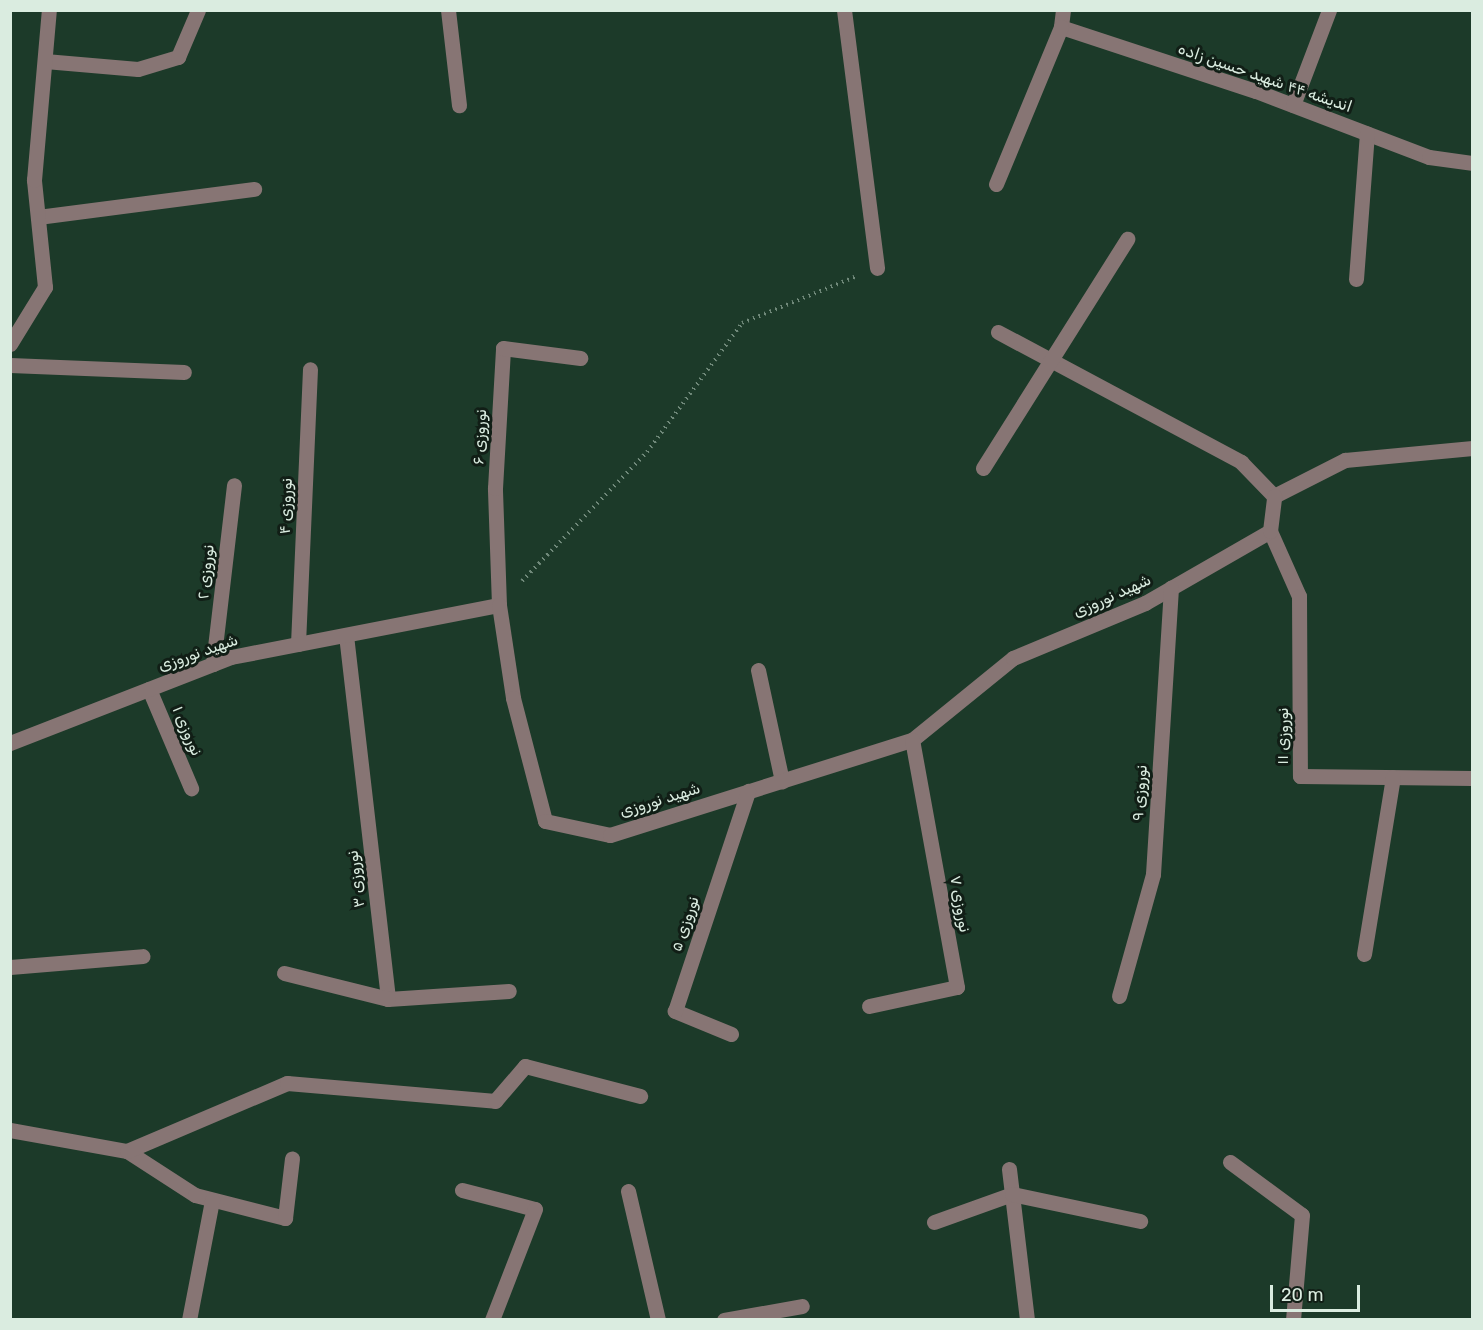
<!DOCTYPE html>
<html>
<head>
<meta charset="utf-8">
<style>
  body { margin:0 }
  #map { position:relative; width:1483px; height:1330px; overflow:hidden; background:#1c3a29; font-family:Rubik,"Noto Naskh Arabic",sans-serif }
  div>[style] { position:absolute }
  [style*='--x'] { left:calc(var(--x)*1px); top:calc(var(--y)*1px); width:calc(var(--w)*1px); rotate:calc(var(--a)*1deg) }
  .path>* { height:4px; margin-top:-2px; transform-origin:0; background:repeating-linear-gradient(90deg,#70897a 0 1.5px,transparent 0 6px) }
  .minor>* { height:15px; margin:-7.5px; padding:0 7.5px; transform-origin:7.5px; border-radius:7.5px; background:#877574 }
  span { translate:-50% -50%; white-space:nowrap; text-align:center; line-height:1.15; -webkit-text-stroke:6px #111e16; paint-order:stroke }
  .street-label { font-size:16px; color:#daece0 }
  .frame { position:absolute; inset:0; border:12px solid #daece0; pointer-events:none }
  .scale { position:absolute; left:1270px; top:1285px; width:90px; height:27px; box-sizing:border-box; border:3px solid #daece0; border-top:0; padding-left:8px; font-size:18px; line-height:21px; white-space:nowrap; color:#daece0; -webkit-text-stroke:4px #111e16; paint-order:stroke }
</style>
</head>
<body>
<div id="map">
  <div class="path">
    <div style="--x:522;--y:581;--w:180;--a:-45.9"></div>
    <div style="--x:647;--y:452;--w:160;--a:-53.6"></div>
    <div style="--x:742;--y:323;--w:124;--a:-22.2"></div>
  </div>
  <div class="minor">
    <div style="--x:448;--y:10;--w:96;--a:83.4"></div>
    <div style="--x:844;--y:10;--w:260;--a:82.7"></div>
    <div style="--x:1063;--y:10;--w:17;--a:97"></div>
    <div style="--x:1061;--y:27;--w:205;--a:18.2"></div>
    <div style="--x:1256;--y:91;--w:185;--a:20.9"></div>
    <div style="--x:1429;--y:157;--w:43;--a:7.9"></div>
    <div style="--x:45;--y:61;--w:93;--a:4.9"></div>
    <div style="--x:138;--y:69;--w:42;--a:-16.7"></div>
    <div style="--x:178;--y:57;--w:51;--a:-66.9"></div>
    <div style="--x:1293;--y:105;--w:102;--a:-69.2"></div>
    <div style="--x:996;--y:184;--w:170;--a:-67.5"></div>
    <div style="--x:38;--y:217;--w:218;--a:-7.4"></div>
    <div style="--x:1356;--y:279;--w:146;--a:-85.7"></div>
    <div style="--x:998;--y:332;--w:276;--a:28.1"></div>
    <div style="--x:1241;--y:462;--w:47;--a:45.9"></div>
    <div style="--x:10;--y:344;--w:67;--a:-58.4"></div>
    <div style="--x:45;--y:287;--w:108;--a:-95.9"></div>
    <div style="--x:34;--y:180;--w:171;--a:-85"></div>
    <div style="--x:10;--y:365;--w:174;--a:2.3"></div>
    <div style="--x:983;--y:468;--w:271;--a:-57.8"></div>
    <div style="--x:1274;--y:496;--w:80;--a:-26.9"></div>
    <div style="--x:1345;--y:460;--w:128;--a:-5.4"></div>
    <div style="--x:1270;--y:531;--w:71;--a:66"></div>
    <div style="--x:1299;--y:596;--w:180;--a:89.7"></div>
    <div style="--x:1300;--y:776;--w:172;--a:0.7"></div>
    <div style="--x:499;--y:605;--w:117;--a:-92"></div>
    <div style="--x:495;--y:488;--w:140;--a:-86.7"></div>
    <div style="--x:503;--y:348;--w:78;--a:7.4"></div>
    <div style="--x:346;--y:635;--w:366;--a:83.4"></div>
    <div style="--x:388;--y:999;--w:121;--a:-3.8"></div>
    <div style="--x:298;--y:644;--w:275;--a:-87.5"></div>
    <div style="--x:213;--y:664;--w:180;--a:-83.3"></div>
    <div style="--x:758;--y:670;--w:114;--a:77.8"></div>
    <div style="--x:149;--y:689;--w:108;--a:67"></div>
    <div style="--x:10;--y:743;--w:237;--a:-21.3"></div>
    <div style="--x:231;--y:657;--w:273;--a:-11"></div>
    <div style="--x:499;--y:605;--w:94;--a:81.4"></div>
    <div style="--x:513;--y:698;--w:127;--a:75.4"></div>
    <div style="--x:545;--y:821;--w:66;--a:12.2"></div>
    <div style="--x:610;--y:835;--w:317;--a:-17.5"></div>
    <div style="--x:912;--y:740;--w:130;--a:-39.1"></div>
    <div style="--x:1013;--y:658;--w:143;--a:-22.6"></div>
    <div style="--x:1145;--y:603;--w:144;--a:-29.9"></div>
    <div style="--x:1270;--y:531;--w:35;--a:-83"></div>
    <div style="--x:1364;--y:954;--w:179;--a:-80.7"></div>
    <div style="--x:10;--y:967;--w:133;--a:-4.7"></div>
    <div style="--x:284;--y:973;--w:107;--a:14"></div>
    <div style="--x:1119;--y:996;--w:127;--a:-74.4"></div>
    <div style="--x:1153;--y:874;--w:287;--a:-86.4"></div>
    <div style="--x:869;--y:1006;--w:90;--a:-12.2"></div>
    <div style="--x:957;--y:987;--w:251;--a:-100.3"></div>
    <div style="--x:731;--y:1034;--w:61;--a:-157.7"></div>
    <div style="--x:675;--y:1011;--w:232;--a:-71.6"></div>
    <div style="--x:10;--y:1130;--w:119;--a:10.2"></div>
    <div style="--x:127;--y:1151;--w:81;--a:32.9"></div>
    <div style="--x:195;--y:1195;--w:93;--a:14.3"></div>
    <div style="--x:285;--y:1218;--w:60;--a:-83.3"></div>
    <div style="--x:127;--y:1151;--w:174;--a:-23"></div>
    <div style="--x:287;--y:1083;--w:209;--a:4.9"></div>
    <div style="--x:495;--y:1101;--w:46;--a:-49.4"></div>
    <div style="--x:525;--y:1066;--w:119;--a:14.6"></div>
    <div style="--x:1230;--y:1162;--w:89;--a:36.4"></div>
    <div style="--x:1302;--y:1215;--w:105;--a:94.9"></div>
    <div style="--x:1009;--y:1169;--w:152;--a:83.2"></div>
    <div style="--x:462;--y:1190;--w:75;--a:14.6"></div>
    <div style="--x:535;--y:1209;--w:119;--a:111.2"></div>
    <div style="--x:628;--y:1191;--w:132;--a:76.9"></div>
    <div style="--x:934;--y:1222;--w:83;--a:-19.7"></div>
    <div style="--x:1012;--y:1194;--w:131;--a:11.9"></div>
    <div style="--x:189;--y:1320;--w:122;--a:-79.1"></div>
    <div style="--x:724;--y:1320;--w:79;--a:-10.2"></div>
  </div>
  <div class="street-label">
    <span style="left:1265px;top:78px;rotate:19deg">اندیشه ۴۴ شهید حسین زاده</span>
    <span style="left:480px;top:437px;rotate:-87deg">نوروزی ۶</span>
    <span style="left:286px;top:506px;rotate:-88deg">نوروزی ۴</span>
    <span style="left:206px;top:572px;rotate:-84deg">نوروزی ۲</span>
    <span style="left:1112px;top:596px;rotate:-24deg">شهید نوروزی</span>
    <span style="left:198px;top:653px;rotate:-19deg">شهید نوروزی</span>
    <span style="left:187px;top:731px;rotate:67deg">نوروزی ۱</span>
    <span style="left:1283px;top:736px;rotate:-90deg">نوروزی ۱۱</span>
    <span style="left:1140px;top:793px;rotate:-86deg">نوروزی ۹</span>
    <span style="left:660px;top:800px;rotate:-17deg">شهید نوروزی</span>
    <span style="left:356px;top:879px;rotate:-97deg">نوروزی ۳</span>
    <span style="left:960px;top:904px;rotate:80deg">نوروزی ۷</span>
    <span style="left:685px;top:924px;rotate:-71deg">نوروزی ۵</span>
  </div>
  <div class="frame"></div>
  <div class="scale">20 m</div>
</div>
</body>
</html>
